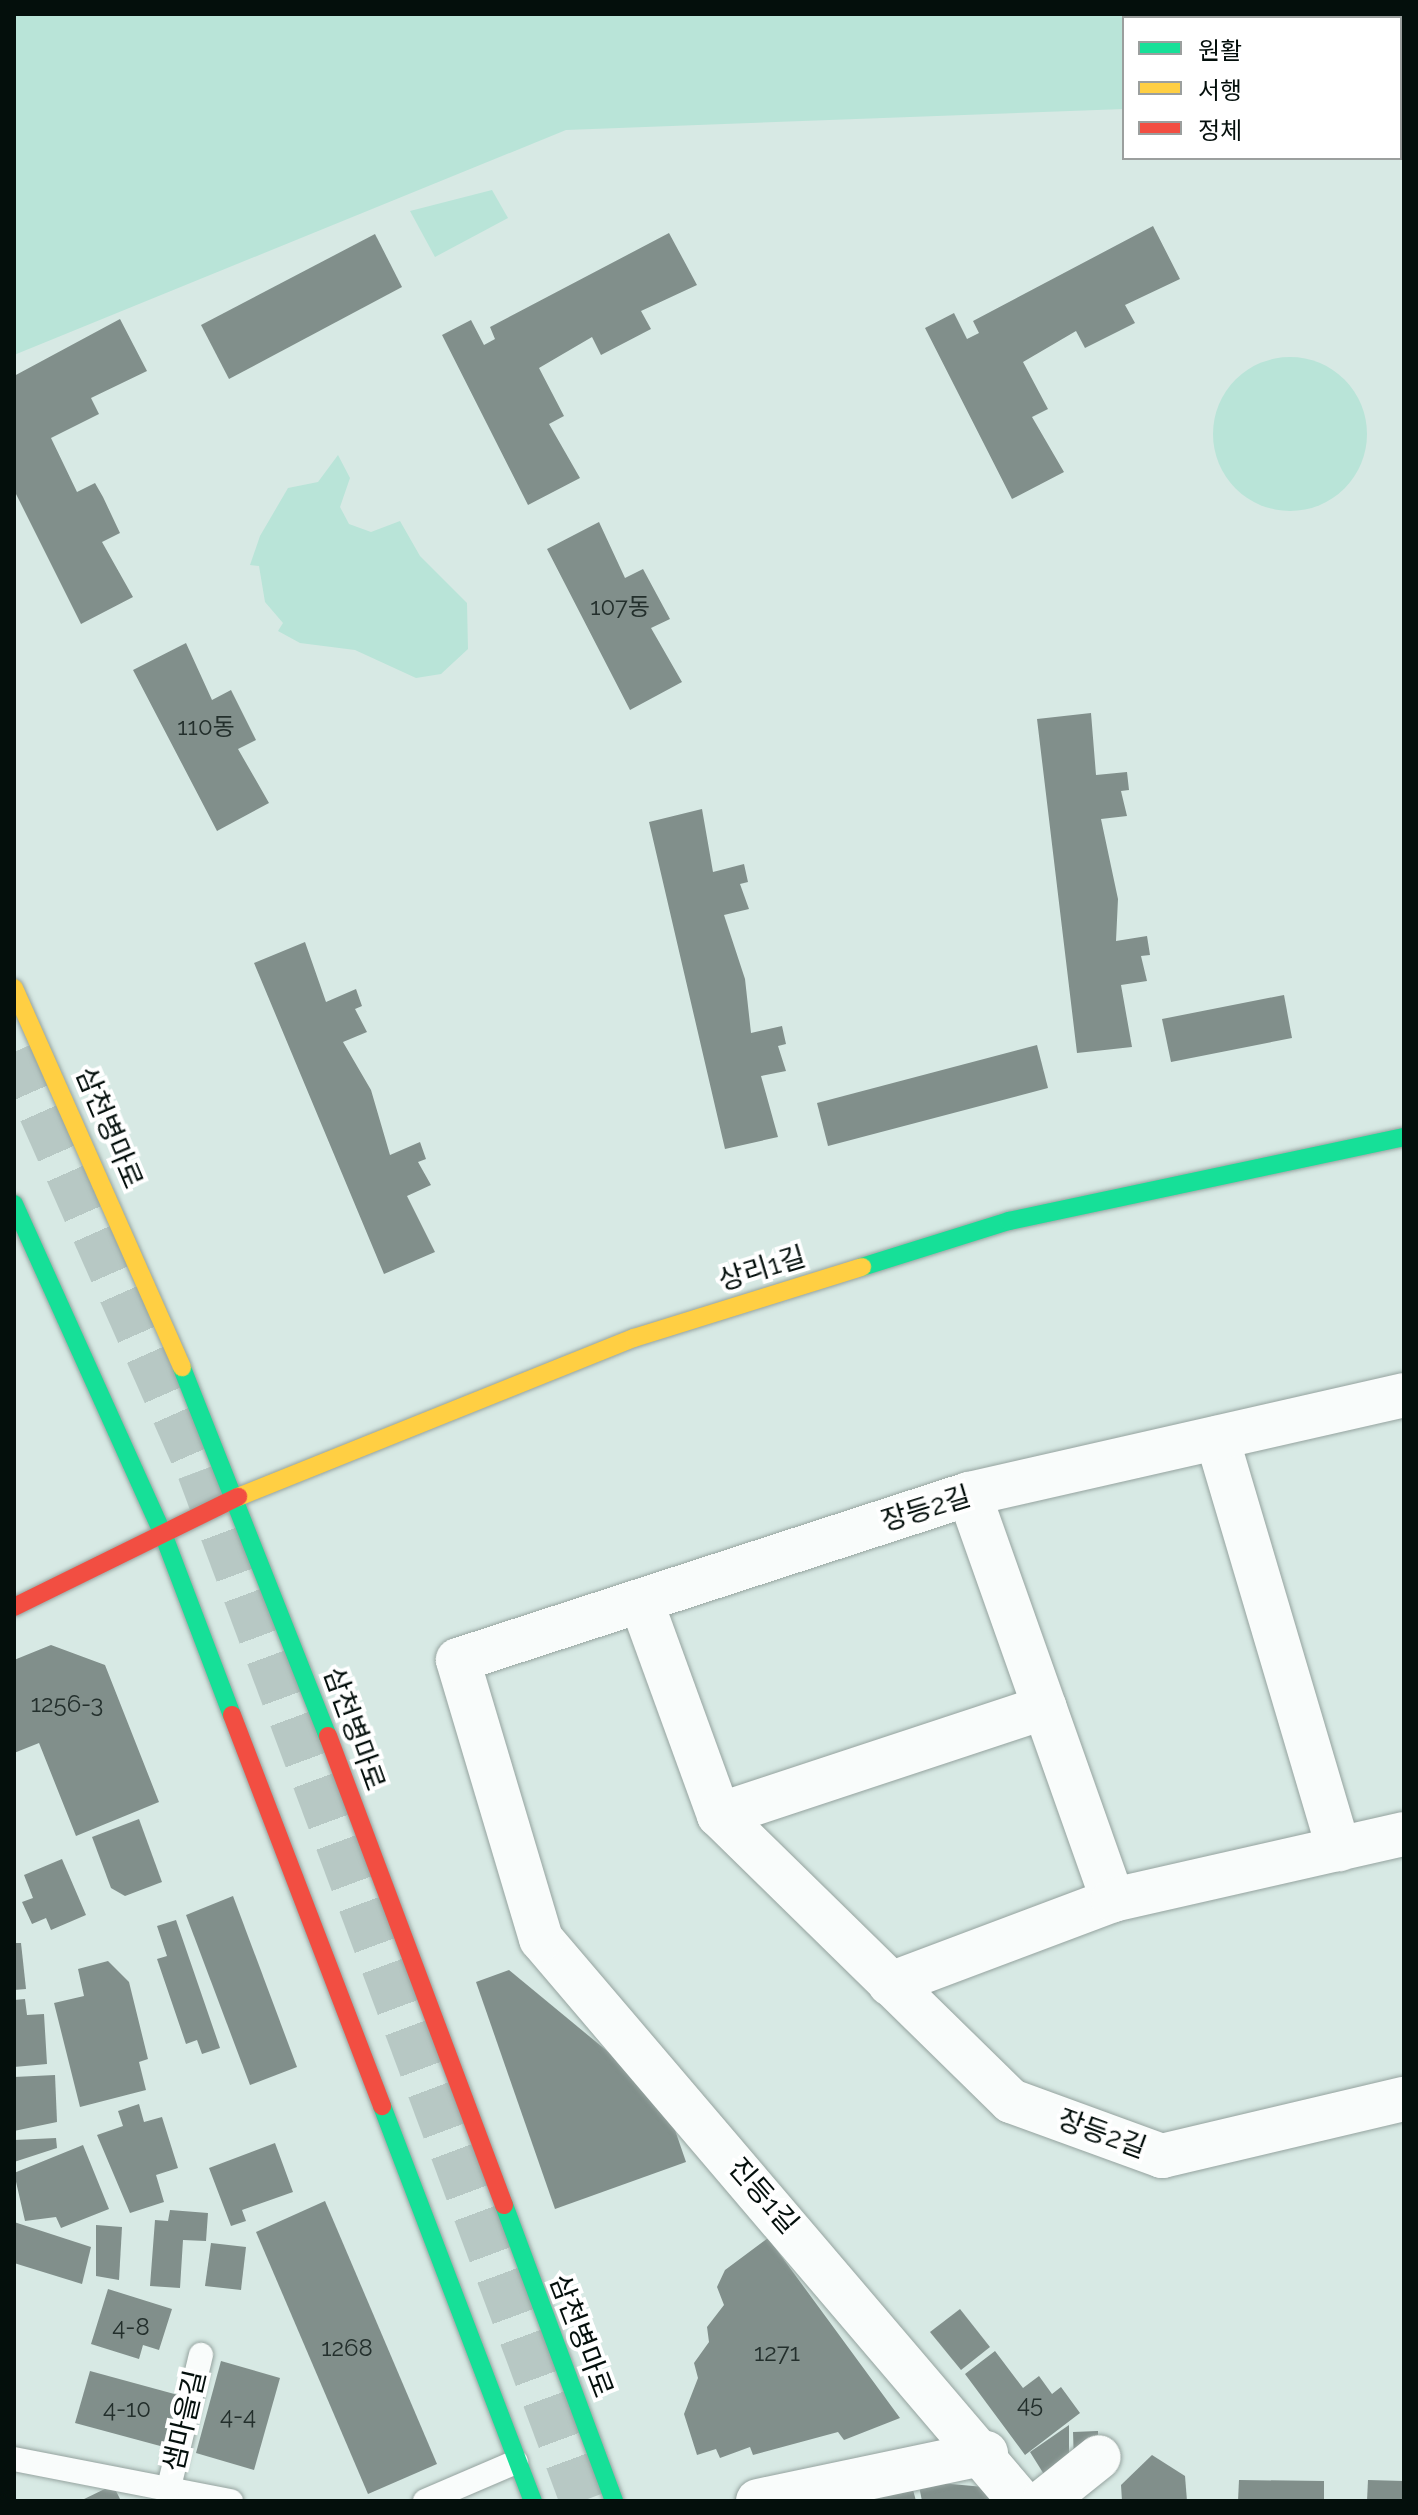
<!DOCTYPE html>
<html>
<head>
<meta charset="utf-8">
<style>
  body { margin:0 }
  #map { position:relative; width:1418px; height:2515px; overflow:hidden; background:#d7e9e4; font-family:Raleway,"Noto Sans KR",sans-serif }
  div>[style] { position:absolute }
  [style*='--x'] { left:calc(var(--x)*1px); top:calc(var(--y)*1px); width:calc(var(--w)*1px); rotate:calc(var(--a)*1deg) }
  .green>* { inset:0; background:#b9e4d8 }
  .round { border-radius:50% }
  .building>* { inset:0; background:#818f8b }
  .secondary-tunnel>* { height:44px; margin-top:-22px; transform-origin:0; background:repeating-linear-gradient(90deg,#b7c8c4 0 44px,transparent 0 66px) }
  .roads { filter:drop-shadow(0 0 2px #95a39f) drop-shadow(0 0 2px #95a39f) }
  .lane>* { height:24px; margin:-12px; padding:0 12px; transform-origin:12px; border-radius:12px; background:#f9fcfb }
  .street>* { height:44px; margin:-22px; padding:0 22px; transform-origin:22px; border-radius:22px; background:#f9fcfb }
  .fast>* { height:18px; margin:-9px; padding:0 9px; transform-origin:9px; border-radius:9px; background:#16e098 }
  .slow>* { height:18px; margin:-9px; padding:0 9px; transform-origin:9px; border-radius:9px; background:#ffcf43 }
  .jam>* { height:18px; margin:-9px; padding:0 9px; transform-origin:9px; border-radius:9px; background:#f24e42 }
  span { translate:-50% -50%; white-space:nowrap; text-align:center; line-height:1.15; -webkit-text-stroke:8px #fff; paint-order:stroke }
  .number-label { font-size:24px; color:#232f2c }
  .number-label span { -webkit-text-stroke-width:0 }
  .street-label { font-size:28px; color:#040f0c }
  .frame { position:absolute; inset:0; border:16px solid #040f0c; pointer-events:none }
  .legend { position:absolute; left:1122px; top:16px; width:280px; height:144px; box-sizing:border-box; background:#fff; border:2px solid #9b9f9e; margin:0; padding:10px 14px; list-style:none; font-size:24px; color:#040f0c }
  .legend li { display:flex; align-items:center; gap:16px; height:40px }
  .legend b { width:40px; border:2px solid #9b9f9e }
</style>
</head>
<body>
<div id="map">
  <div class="green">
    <div style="clip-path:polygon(14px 14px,1404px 14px,1404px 108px,1400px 18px,1124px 18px,1124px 109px,566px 130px,14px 355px)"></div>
    <div style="clip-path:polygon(492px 190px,508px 218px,435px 257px,410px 211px)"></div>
    <div class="round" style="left:1213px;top:357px;width:154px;height:154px"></div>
    <div style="clip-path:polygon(338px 455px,350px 478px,340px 507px,349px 524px,371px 532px,400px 521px,420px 556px,467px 603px,468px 649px,441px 674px,416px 678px,355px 650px,300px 643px,278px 631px,283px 623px,265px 602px,259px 566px,250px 565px,260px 536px,288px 488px,318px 482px)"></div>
  </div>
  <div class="building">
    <div style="clip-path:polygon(1153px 226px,1180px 279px,1125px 305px,1135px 323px,1085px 348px,1076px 331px,1023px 362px,1048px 409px,1032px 417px,1064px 472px,1012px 499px,925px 328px,954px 313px,967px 339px,979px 333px,973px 321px)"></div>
    <div style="clip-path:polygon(669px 233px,697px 285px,641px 311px,651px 329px,601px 355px,592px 337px,539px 368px,564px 416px,549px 424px,580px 478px,528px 505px,442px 335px,471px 320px,484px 345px,495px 339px,490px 327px)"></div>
    <div style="clip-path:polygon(375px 234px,402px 287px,229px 379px,201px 325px)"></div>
    <div style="clip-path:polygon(120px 319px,147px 371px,91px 398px,99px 414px,51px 438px,77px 492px,95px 483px,103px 497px,120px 533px,102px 542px,133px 597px,81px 624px,14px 490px,14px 376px)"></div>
    <div style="clip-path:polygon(599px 522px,625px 578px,643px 569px,670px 619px,651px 628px,682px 682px,630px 710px,547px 549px)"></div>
    <div style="clip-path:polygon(186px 643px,212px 700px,231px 690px,256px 740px,238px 749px,269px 803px,217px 831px,133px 670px)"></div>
    <div style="clip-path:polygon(1091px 713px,1096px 775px,1127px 772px,1129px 790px,1121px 791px,1127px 816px,1101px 819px,1118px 899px,1116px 941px,1147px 936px,1150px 955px,1141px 956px,1147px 981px,1121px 985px,1132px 1047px,1077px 1053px,1037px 719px)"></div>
    <div style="clip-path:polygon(702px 809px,713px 872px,744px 864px,748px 882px,740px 884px,749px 909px,724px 915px,745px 979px,751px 1033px,782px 1026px,786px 1044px,778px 1046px,786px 1071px,761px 1076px,778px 1137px,725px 1149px,649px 822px)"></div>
    <div style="clip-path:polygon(305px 942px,326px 1002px,356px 989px,362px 1006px,355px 1009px,367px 1032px,343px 1042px,371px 1090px,390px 1155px,420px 1142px,426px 1159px,418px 1162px,431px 1185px,407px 1196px,435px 1252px,384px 1274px,254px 963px)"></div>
    <div style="clip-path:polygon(1284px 995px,1292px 1038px,1171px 1062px,1162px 1019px)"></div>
    <div style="clip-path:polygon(1037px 1045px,1048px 1088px,828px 1146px,817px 1103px)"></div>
    <div style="clip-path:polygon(51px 1645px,105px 1665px,159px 1802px,76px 1836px,39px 1743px,14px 1753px,14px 1660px)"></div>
    <div style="clip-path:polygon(139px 1819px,162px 1882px,125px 1896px,111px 1888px,92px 1837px)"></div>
    <div style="clip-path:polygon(62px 1859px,86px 1915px,51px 1930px,46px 1918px,32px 1924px,22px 1902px,33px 1898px,24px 1875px)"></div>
    <div style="clip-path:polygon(233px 1896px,297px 2067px,250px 2085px,186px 1915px)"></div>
    <div style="clip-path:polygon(176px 1920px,220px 2048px,202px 2054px,197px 2040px,186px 2044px,157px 1959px,167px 1956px,157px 1926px)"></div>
    <div style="clip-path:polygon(14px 1943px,21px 1943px,26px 1989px,14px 1990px)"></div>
    <div style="clip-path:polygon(108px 1961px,129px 1982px,148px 2059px,139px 2062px,146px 2090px,80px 2107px,54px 2003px,84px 1996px,78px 1969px)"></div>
    <div style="clip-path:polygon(509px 1970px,664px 2098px,686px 2162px,555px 2209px,476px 1982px)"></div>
    <div style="clip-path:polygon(25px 1999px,27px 2015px,44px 2014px,47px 2064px,14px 2067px,14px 2000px)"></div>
    <div style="clip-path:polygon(55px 2075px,57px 2122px,14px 2131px,14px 2077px)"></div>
    <div style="clip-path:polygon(139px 2104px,144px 2122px,162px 2117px,178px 2168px,156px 2175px,164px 2202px,130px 2213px,97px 2135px,123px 2126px,118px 2111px)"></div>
    <div style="clip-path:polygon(56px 2138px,57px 2148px,14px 2162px,14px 2140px)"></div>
    <div style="clip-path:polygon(275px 2143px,293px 2192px,242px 2210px,246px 2221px,231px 2226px,209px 2168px)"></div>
    <div style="clip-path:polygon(83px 2145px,109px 2209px,61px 2228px,56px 2217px,25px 2221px,14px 2173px)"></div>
    <div style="clip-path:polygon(325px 2201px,437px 2464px,368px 2494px,256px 2232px)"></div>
    <div style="clip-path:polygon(170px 2210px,208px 2213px,206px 2241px,183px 2240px,180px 2288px,150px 2286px,155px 2220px,168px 2221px)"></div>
    <div style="clip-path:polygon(14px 2222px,91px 2247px,82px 2284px,14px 2263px)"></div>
    <div style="clip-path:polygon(96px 2225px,122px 2227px,119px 2280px,96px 2276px)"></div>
    <div style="clip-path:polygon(768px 2238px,900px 2418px,844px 2440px,838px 2432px,753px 2455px,750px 2447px,720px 2458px,716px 2449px,697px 2455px,684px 2414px,698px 2378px,694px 2363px,709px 2342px,707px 2327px,724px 2305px,717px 2287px,725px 2270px)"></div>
    <div style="clip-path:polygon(211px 2243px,246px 2247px,241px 2290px,205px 2286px)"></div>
    <div style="clip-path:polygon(108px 2289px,172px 2309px,159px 2350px,143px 2345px,139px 2359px,91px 2344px)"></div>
    <div style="clip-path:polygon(960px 2309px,990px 2347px,961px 2370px,930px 2332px)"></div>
    <div style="clip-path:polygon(995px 2351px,1023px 2388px,1039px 2376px,1052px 2394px,1061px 2387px,1080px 2413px,1025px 2455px,965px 2374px)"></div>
    <div style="clip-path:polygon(221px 2361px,280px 2378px,254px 2470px,196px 2453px)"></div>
    <div style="clip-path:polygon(90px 2371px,178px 2395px,164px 2447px,75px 2423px)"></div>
    <div style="clip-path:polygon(1069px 2425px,1069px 2466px,1045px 2476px,1030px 2452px)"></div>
    <div style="clip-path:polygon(1098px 2431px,1098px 2452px,1074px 2464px,1073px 2432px)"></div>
    <div style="clip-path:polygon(1152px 2455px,1185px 2476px,1187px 2501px,1122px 2501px,1121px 2485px)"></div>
    <div style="clip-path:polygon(1239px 2480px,1324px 2481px,1324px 2501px,1238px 2501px)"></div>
    <div style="clip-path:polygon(1368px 2480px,1404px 2481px,1404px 2501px,1367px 2501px)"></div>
    <div style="clip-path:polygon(918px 2481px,984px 2487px,994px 2501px,922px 2501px)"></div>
    <div style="clip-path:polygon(113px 2485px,121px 2501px,80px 2501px)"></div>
    <div style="clip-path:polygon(912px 2486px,916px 2501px,863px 2501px)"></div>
  </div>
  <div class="secondary-tunnel">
    <div style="--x:14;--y:1052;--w:458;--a:66.2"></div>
    <div style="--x:199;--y:1471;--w:1099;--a:69.6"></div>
  </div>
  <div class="roads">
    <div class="lane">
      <div style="--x:14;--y:2459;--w:221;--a:11"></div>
      <div style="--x:169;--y:2487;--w:136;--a:-76.4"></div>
      <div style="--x:425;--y:2501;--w:99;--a:-23.2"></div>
    </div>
    <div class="street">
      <div style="--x:1217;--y:1438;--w:429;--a:73.5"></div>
      <div style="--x:969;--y:1494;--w:431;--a:70.5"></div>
      <div style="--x:641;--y:1601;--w:228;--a:70"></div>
      <div style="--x:719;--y:1815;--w:409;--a:44.4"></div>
      <div style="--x:1011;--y:2101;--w:161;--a:20"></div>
      <div style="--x:1162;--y:2156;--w:249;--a:-13.3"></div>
      <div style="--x:719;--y:1815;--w:343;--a:-18.3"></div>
      <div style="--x:890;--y:1984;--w:238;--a:-20.6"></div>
      <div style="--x:1113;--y:1900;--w:298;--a:-12.8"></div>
      <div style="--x:758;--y:2501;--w:233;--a:-11.9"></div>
      <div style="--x:1020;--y:2501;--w:738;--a:-130.44"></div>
      <div style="--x:541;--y:1939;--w:291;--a:-106.6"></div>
      <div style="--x:458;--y:1660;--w:537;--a:-18"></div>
      <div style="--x:969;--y:1494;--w:446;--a:-12.8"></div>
      <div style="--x:1044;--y:2501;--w:70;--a:-38.7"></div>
    </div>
    <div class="fast">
      <div style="--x:14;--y:1204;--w:367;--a:65.7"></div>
      <div style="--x:165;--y:1539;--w:188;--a:69.2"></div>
      <div style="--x:862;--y:1267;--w:154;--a:-17.4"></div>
      <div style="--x:1009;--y:1221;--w:404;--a:-12"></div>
      <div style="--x:182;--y:1368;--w:396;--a:68.4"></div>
      <div style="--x:382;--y:2106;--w:423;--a:69.1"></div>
      <div style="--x:504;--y:2205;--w:316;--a:69.6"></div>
    </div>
    <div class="slow">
      <div style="--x:14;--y:988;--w:415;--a:66.1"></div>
      <div style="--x:238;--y:1497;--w:427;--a:-21.9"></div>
      <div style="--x:634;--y:1338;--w:239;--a:-17.3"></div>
    </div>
    <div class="jam">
      <div style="--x:14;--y:1607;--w:250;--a:-26.2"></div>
      <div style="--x:232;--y:1715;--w:419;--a:69"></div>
      <div style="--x:328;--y:1736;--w:501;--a:69.43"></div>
    </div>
  </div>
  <div class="number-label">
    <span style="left:620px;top:607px">107동</span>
    <span style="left:206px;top:727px">110동</span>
    <span style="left:67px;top:1704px">1256-3</span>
    <span style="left:131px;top:2327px">4-8</span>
    <span style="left:347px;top:2348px">1268</span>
    <span style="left:777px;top:2353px">1271</span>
    <span style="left:1030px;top:2404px">45</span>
    <span style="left:127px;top:2409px">4-10</span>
    <span style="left:238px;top:2416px">4-4</span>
  </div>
  <div class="street-label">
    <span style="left:109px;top:1128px;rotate:67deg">삼천병마로</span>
    <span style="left:762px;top:1269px;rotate:-17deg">상리1길</span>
    <span style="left:926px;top:1509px;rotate:-17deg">장등2길</span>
    <span style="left:354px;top:1729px;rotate:70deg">삼천병마로</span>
    <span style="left:1102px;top:2134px;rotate:20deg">장등2길</span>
    <span style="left:763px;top:2196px;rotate:49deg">진등1길</span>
    <span style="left:581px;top:2336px;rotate:69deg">삼천병마로</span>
    <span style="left:185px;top:2421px;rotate:-77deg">샘마을길</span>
  </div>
  <div class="frame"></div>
  <ul class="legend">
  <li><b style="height:10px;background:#16e098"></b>원활</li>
  <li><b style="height:10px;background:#ffcf43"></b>서행</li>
  <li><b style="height:10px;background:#f24e42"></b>정체</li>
  </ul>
</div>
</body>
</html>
